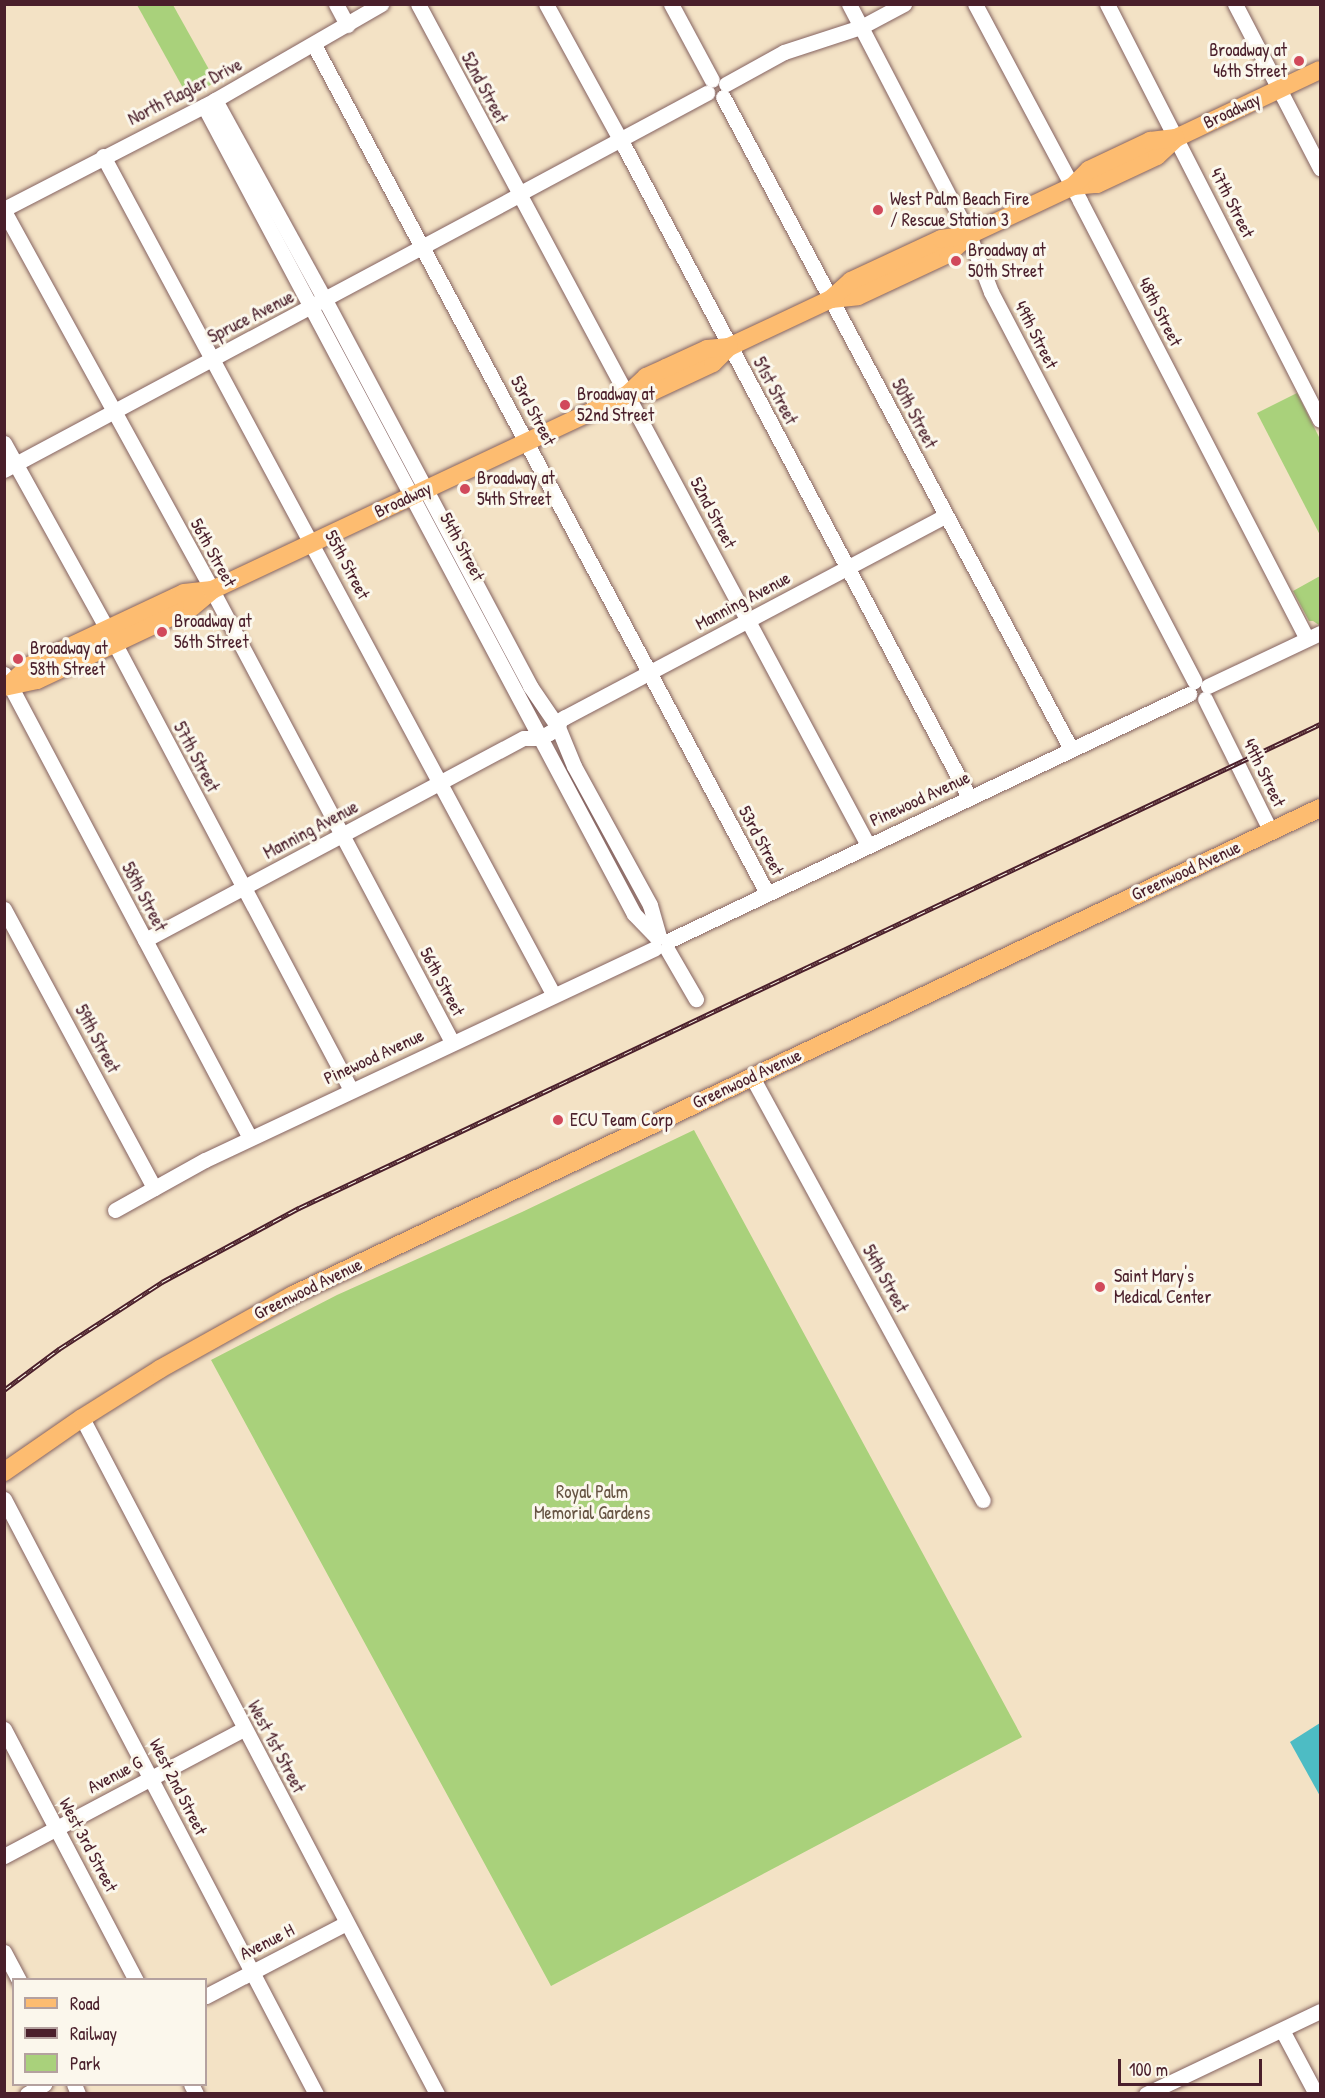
<!DOCTYPE html>
<html>
<head>
<meta charset="utf-8">
<style>
  body { margin:0 }
  #map { position:relative; width:1325px; height:2098px; overflow:hidden; background:#f3e2c5; font-family:"Patrick Hand",sans-serif }
  div>[style] { position:absolute }
  [style*='--x'] { left:calc(var(--x)*1px); top:calc(var(--y)*1px); width:calc(var(--w)*1px); rotate:calc(var(--a)*1deg) }
  .green>* { inset:0; background:#a9d17b }
  .water>* { inset:0; background:#4dbcc4 }
  .roads { filter:drop-shadow(0 0 2px #856361) drop-shadow(0 0 2px #856361) }
  .minor>* { height:15px; margin:-7.5px; padding:0 7.5px; transform-origin:7.5px; border-radius:7.5px; background:#fff }
  .major>* { height:18px; margin:-9px; padding:0 9px; transform-origin:9px; border-radius:9px; background:#fdbc70 }
  .rail>* { height:5px; margin-top:-2.5px; transform-origin:0; background:repeating-linear-gradient(90deg,#fbf7ec 0 9px,#4a1f2b 0 18px); box-sizing:border-box; border-block:2px solid #4a1f2b }
  .dots>* { width:16px; height:16px; translate:-50% -50%; box-sizing:border-box; border:3px solid #fbf7ec; border-radius:50% }
  span { translate:-50% -50%; white-space:nowrap; text-align:center; line-height:1.15; -webkit-text-stroke:6px #fbf7ec; paint-order:stroke }
  .poi-label { font-size:18px; color:#4a1f2b }
  .right { translate:-100% -50%; text-align:right }
  .left { translate:0 -50%; text-align:left }
  .street-label { font-size:18px; color:#4a1f2b }
  .park-label { font-size:18px; color:#665443 }
  .frame { position:absolute; inset:0; border:6px solid #4a1f2b; pointer-events:none }
  .legend { position:absolute; left:12px; top:1978px; width:195px; height:108px; box-sizing:border-box; background:#fbf7ec; border:2px solid #b4a19f; margin:0; padding:8px 10px; list-style:none; font-size:18px; color:#4a1f2b }
  .legend li { display:flex; align-items:center; gap:12px; height:30px }
  .legend b { width:30px; border:2px solid #b4a19f }
  .scale { position:absolute; left:1118px; top:2059px; width:144px; height:27px; box-sizing:border-box; border:3px solid #4a1f2b; border-top:0; padding-left:8px; font-size:18px; line-height:21px; white-space:nowrap; color:#4a1f2b; -webkit-text-stroke:4px #fbf7ec; paint-order:stroke }
</style>
</head>
<body>
<div id="map">
  <div class="green">
    <div style="clip-path:polygon(137px 5px,173px 5px,216px 82px,188px 97px)"></div>
    <div style="clip-path:polygon(1297px 393px,1320px 439px,1320px 535px,1257px 413px)"></div>
    <div style="clip-path:polygon(1320px 576px,1320px 624px,1319px 625px,1313px 621px,1309px 621px,1293px 591px)"></div>
    <div style="clip-path:polygon(694px 1130px,1022px 1737px,551px 1986px,211px 1360px,337px 1295px,522px 1212px)"></div>
  </div>
  <div class="water">
    <div style="clip-path:polygon(1320px 1723px,1320px 1796px,1290px 1742px)"></div>
  </div>
  <div class="roads">
    <div class="minor">
      <div style="--x:336;--y:4;--w:24;--a:62"></div>
      <div style="--x:418;--y:4;--w:210;--a:61.8"></div>
      <div style="--x:546;--y:4;--w:164;--a:61.3"></div>
      <div style="--x:625;--y:148;--w:735;--a:62.07"></div>
      <div style="--x:671;--y:4;--w:86;--a:61.7"></div>
      <div style="--x:849;--y:4;--w:260;--a:62.5"></div>
      <div style="--x:969;--y:235;--w:61;--a:68.9"></div>
      <div style="--x:991;--y:292;--w:439;--a:62.4"></div>
      <div style="--x:975;--y:4;--w:223;--a:61.9"></div>
      <div style="--x:1080;--y:201;--w:493;--a:62.6"></div>
      <div style="--x:1107;--y:4;--w:467;--a:62.9"></div>
      <div style="--x:1235;--y:4;--w:185;--a:62.6"></div>
      <div style="--x:314;--y:45;--w:961;--a:61.89"></div>
      <div style="--x:726;--y:84;--w:66;--a:-28.9"></div>
      <div style="--x:784;--y:52;--w:81;--a:-18"></div>
      <div style="--x:861;--y:27;--w:49;--a:-28.1"></div>
      <div style="--x:723;--y:97;--w:739;--a:61.91"></div>
      <div style="--x:215;--y:100;--w:228;--a:61.2"></div>
      <div style="--x:325;--y:300;--w:437;--a:62"></div>
      <div style="--x:530;--y:686;--w:50;--a:55.7"></div>
      <div style="--x:558;--y:727;--w:42;--a:67.7"></div>
      <div style="--x:574;--y:766;--w:158;--a:61.3"></div>
      <div style="--x:650;--y:905;--w:33;--a:74"></div>
      <div style="--x:204;--y:106;--w:915;--a:61.98"></div>
      <div style="--x:634;--y:914;--w:33;--a:46"></div>
      <div style="--x:103;--y:156;--w:951;--a:61.76"></div>
      <div style="--x:524;--y:191;--w:208;--a:-28.2"></div>
      <div style="--x:522;--y:199;--w:733;--a:61.83"></div>
      <div style="--x:4;--y:209;--w:237;--a:-27.3"></div>
      <div style="--x:215;--y:100;--w:192;--a:-30"></div>
      <div style="--x:4;--y:211;--w:432;--a:61.2"></div>
      <div style="--x:212;--y:590;--w:512;--a:62.03"></div>
      <div style="--x:4;--y:443;--w:213;--a:61"></div>
      <div style="--x:107;--y:629;--w:522;--a:62.11"></div>
      <div style="--x:4;--y:470;--w:579;--a:-28.11"></div>
      <div style="--x:4;--y:674;--w:525;--a:62.07"></div>
      <div style="--x:1208;--y:686;--w:124;--a:-25.3"></div>
      <div style="--x:1205;--y:699;--w:148;--a:63.6"></div>
      <div style="--x:4;--y:909;--w:317;--a:61.7"></div>
      <div style="--x:145;--y:940;--w:429;--a:-28.1"></div>
      <div style="--x:524;--y:738;--w:14;--a:0"></div>
      <div style="--x:538;--y:738;--w:12;--a:-24"></div>
      <div style="--x:549;--y:733;--w:11;--a:-34"></div>
      <div style="--x:558;--y:727;--w:7;--a:-74"></div>
      <div style="--x:560;--y:720;--w:6;--a:-31"></div>
      <div style="--x:565;--y:717;--w:430;--a:-27.9"></div>
      <div style="--x:668;--y:941;--w:577;--a:-25.37"></div>
      <div style="--x:667;--y:949;--w:58;--a:59.9"></div>
      <div style="--x:752;--y:1077;--w:482;--a:61.4"></div>
      <div style="--x:115;--y:1210;--w:103;--a:-29.1"></div>
      <div style="--x:205;--y:1160;--w:497;--a:-25.2"></div>
      <div style="--x:82;--y:1418;--w:764;--a:62.29"></div>
      <div style="--x:4;--y:1499;--w:672;--a:62.33"></div>
      <div style="--x:4;--y:1729;--w:284;--a:62.3"></div>
      <div style="--x:4;--y:1856;--w:272;--a:-27.9"></div>
      <div style="--x:4;--y:1952;--w:32;--a:62"></div>
      <div style="--x:206;--y:1996;--w:158;--a:-27.5"></div>
      <div style="--x:1282;--y:2030;--w:72;--a:62"></div>
      <div style="--x:74;--y:2084;--w:11;--a:68"></div>
      <div style="--x:191;--y:2084;--w:11;--a:63"></div>
      <div style="--x:27;--y:2094;--w:20;--a:-30"></div>
      <div style="--x:1146;--y:2094;--w:193;--a:-25.5"></div>
    </div>
    <div class="major">
      <div style="--x:1073;--y:186;--w:24;--a:-5"></div>
      <div style="--x:1097;--y:184;--w:66;--a:-25"></div>
      <div style="--x:1157;--y:156;--w:26;--a:-43"></div>
      <div style="--x:1176;--y:138;--w:159;--a:-25.3"></div>
      <div style="--x:831;--y:299;--w:27;--a:-6"></div>
      <div style="--x:858;--y:296;--w:99;--a:-25"></div>
      <div style="--x:948;--y:254;--w:28;--a:-42"></div>
      <div style="--x:969;--y:235;--w:115;--a:-25.2"></div>
      <div style="--x:1073;--y:186;--w:23;--a:-45"></div>
      <div style="--x:1089;--y:170;--w:68;--a:-25.4"></div>
      <div style="--x:1150;--y:141;--w:26;--a:-7"></div>
      <div style="--x:628;--y:394;--w:25;--a:-7"></div>
      <div style="--x:653;--y:391;--w:66;--a:-25"></div>
      <div style="--x:713;--y:363;--w:23;--a:-45"></div>
      <div style="--x:729;--y:347;--w:113;--a:-25.2"></div>
      <div style="--x:831;--y:299;--w:27;--a:-42"></div>
      <div style="--x:851;--y:281;--w:99;--a:-25"></div>
      <div style="--x:941;--y:239;--w:28;--a:-8"></div>
      <div style="--x:10;--y:684;--w:26;--a:-43"></div>
      <div style="--x:29;--y:666;--w:171;--a:-25.2"></div>
      <div style="--x:184;--y:593;--w:28;--a:-6"></div>
      <div style="--x:4;--y:687;--w:34;--a:-12"></div>
      <div style="--x:37;--y:680;--w:171;--a:-25.2"></div>
      <div style="--x:192;--y:607;--w:26;--a:-40"></div>
      <div style="--x:212;--y:590;--w:460;--a:-25.2"></div>
      <div style="--x:628;--y:394;--w:25;--a:-43"></div>
      <div style="--x:646;--y:377;--w:22;--a:-24"></div>
      <div style="--x:666;--y:368;--w:45;--a:-24.9"></div>
      <div style="--x:707;--y:349;--w:22;--a:-5"></div>
      <div style="--x:4;--y:1472;--w:95;--a:-34.7"></div>
      <div style="--x:82;--y:1418;--w:92;--a:-32.1"></div>
      <div style="--x:160;--y:1369;--w:152;--a:-29.1"></div>
      <div style="--x:293;--y:1295;--w:1137;--a:-25.37"></div>
    </div>
  </div>
  <div class="rail">
    <div style="--x:4;--y:1390;--w:69;--a:-36.7"></div>
    <div style="--x:59;--y:1349;--w:123;--a:-33"></div>
    <div style="--x:162;--y:1282;--w:156;--a:-28.4"></div>
    <div style="--x:299;--y:1208;--w:1130;--a:-25.36"></div>
  </div>
  <div class="dots">
    <div style="left:1299px;top:61px;background:#d1495b"></div>
    <div style="left:878px;top:210px;background:#d1495b"></div>
    <div style="left:956px;top:261px;background:#d1495b"></div>
    <div style="left:565px;top:405px;background:#d1495b"></div>
    <div style="left:465px;top:489px;background:#d1495b"></div>
    <div style="left:162px;top:632px;background:#d1495b"></div>
    <div style="left:18px;top:659px;background:#d1495b"></div>
    <div style="left:558px;top:1120px;background:#d1495b"></div>
    <div style="left:1100px;top:1287px;background:#d1495b"></div>
  </div>
  <div class="poi-label">
    <span class="right" style="left:1287px;top:61px">Broadway at<br>46th Street</span>
    <span class="left" style="left:890px;top:210px">West Palm Beach Fire<br>/ Rescue Station 3</span>
    <span class="left" style="left:968px;top:261px">Broadway at<br>50th Street</span>
    <span class="left" style="left:577px;top:405px">Broadway at<br>52nd Street</span>
    <span class="left" style="left:477px;top:489px">Broadway at<br>54th Street</span>
    <span class="left" style="left:174px;top:632px">Broadway at<br>56th Street</span>
    <span class="left" style="left:30px;top:659px">Broadway at<br>58th Street</span>
    <span class="left" style="left:570px;top:1120px">ECU Team Corp</span>
    <span class="left" style="left:1114px;top:1287px">Saint Mary's<br>Medical Center</span>
  </div>
  <div class="street-label">
    <span style="left:484px;top:88px;rotate:62deg">52nd Street</span>
    <span style="left:185px;top:92px;rotate:-27deg">North Flagler Drive</span>
    <span style="left:1232px;top:111px;rotate:-25deg">Broadway</span>
    <span style="left:1232px;top:203px;rotate:63deg">47th Street</span>
    <span style="left:1160px;top:312px;rotate:63deg">48th Street</span>
    <span style="left:251px;top:317px;rotate:-27deg">Spruce Avenue</span>
    <span style="left:1036px;top:335px;rotate:63deg">49th Street</span>
    <span style="left:775px;top:391px;rotate:62deg">51st Street</span>
    <span style="left:533px;top:411px;rotate:62deg">53rd Street</span>
    <span style="left:914px;top:414px;rotate:62deg">50th Street</span>
    <span style="left:403px;top:500px;rotate:-25deg">Broadway</span>
    <span style="left:713px;top:513px;rotate:62deg">52nd Street</span>
    <span style="left:462px;top:547px;rotate:62deg">54th Street</span>
    <span style="left:213px;top:553px;rotate:61deg">56th Street</span>
    <span style="left:347px;top:565px;rotate:62deg">55th Street</span>
    <span style="left:743px;top:601px;rotate:-28deg">Manning Avenue</span>
    <span style="left:196px;top:757px;rotate:62deg">57th Street</span>
    <span style="left:1264px;top:773px;rotate:64deg">49th Street</span>
    <span style="left:920px;top:799px;rotate:-25deg">Pinewood Avenue</span>
    <span style="left:311px;top:830px;rotate:-28deg">Manning Avenue</span>
    <span style="left:761px;top:841px;rotate:62deg">53rd Street</span>
    <span style="left:1186px;top:871px;rotate:-25deg">Greenwood Avenue</span>
    <span style="left:144px;top:897px;rotate:62deg">58th Street</span>
    <span style="left:442px;top:982px;rotate:62deg">56th Street</span>
    <span style="left:97px;top:1039px;rotate:62deg">59th Street</span>
    <span style="left:374px;top:1057px;rotate:-25deg">Pinewood Avenue</span>
    <span style="left:747px;top:1079px;rotate:-25deg">Greenwood Avenue</span>
    <span style="left:885px;top:1279px;rotate:61deg">54th Street</span>
    <span style="left:308px;top:1289px;rotate:-26deg">Greenwood Avenue</span>
    <span style="left:276px;top:1747px;rotate:62deg">West 1st Street</span>
    <span style="left:115px;top:1775px;rotate:-28deg">Avenue G</span>
    <span style="left:178px;top:1787px;rotate:63deg">West 2nd Street</span>
    <span style="left:88px;top:1845px;rotate:62deg">West 3rd Street</span>
    <span style="left:267px;top:1942px;rotate:-27deg">Avenue H</span>
  </div>
  <div class="park-label">
    <span style="left:592px;top:1503px">Royal Palm<br>Memorial Gardens</span>
  </div>
  <div class="frame"></div>
  <ul class="legend">
  <li><b style="height:8px;background:#fdbc70"></b>Road</li>
  <li><b style="height:8px;background:#4a1f2b"></b>Railway</li>
  <li><b style="height:16px;background:#a9d17b"></b>Park</li>
  </ul>
  <div class="scale">100 m</div>
</div>
</body>
</html>
